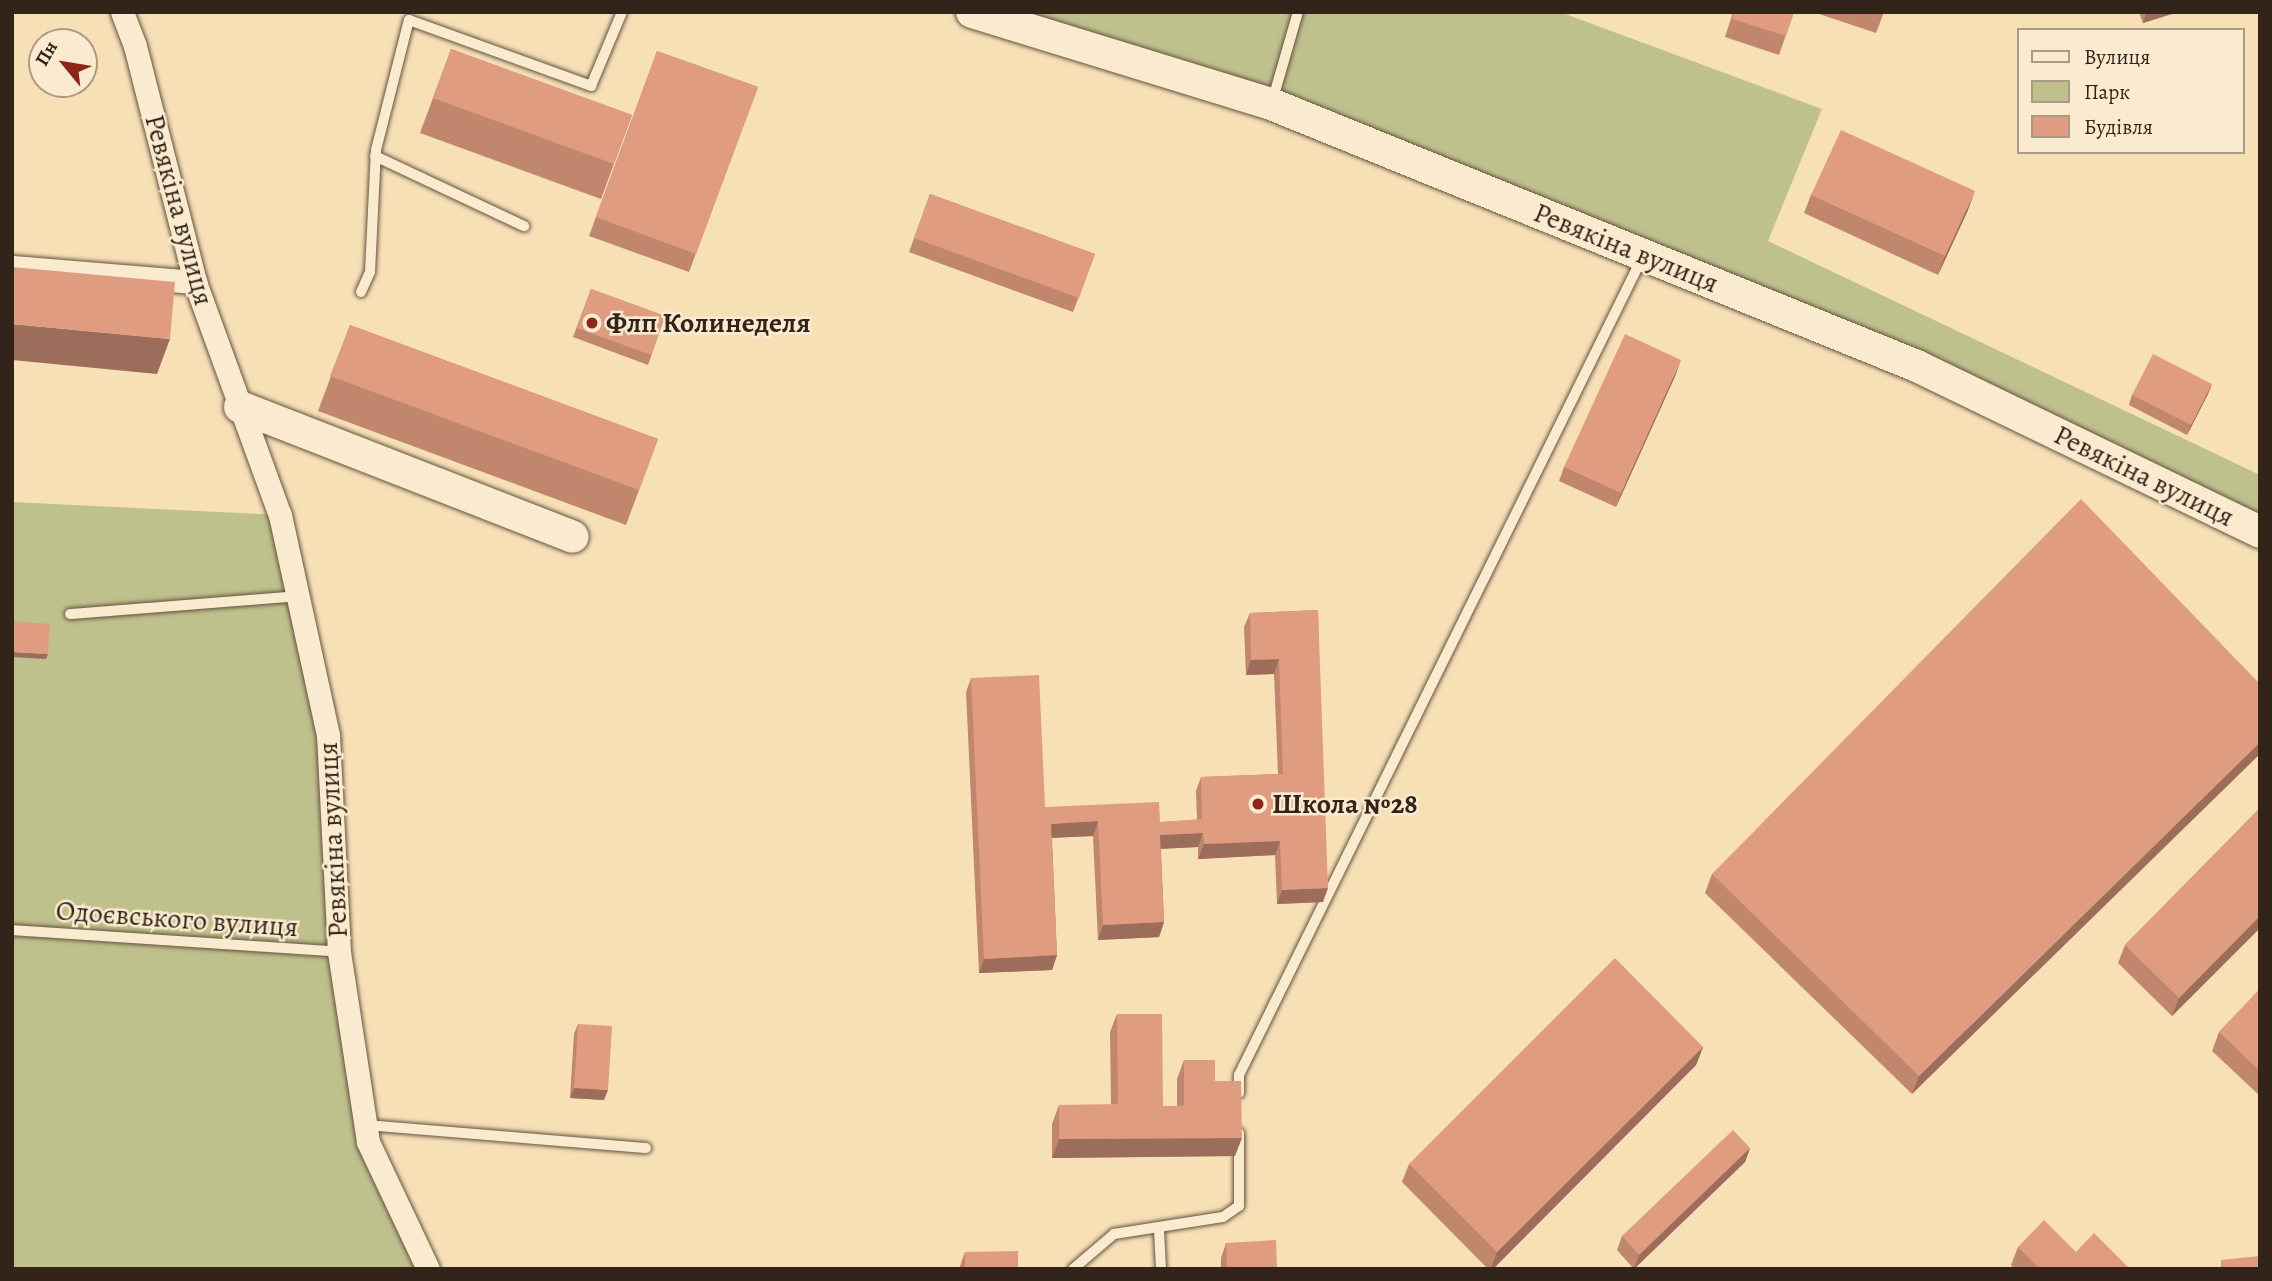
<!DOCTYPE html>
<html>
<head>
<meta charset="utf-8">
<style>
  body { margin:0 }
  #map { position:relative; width:2272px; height:1281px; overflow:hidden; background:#f7e0b6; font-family:Alegreya,serif }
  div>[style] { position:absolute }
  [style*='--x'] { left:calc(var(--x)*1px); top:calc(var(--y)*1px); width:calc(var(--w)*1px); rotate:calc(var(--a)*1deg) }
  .green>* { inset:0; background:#bfc18c }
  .roads { filter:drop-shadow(0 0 2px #645341) drop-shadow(0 0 2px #645341) }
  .lane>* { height:10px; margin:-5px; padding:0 5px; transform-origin:5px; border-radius:5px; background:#faebd0 }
  .street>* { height:23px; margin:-11.5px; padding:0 11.5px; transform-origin:11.5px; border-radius:11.5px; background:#faebd0 }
  .secondary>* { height:32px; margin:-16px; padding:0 16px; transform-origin:16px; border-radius:16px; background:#faebd0 }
  .wall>* { inset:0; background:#c0866e }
  .shaded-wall>* { inset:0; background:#9c6d5a }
  .building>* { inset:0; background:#df9c80 }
  .dots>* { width:19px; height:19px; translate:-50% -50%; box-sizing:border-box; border:4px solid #faebd0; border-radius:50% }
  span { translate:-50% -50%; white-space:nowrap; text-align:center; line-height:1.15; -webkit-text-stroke:5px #faebd0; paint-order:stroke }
  .street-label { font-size:28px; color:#33241a }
  .poi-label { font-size:28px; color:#33241a; font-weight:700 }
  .left { translate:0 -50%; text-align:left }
  .frame { position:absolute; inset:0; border:14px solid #33241a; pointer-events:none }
  .legend { position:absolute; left:2017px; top:28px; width:228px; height:126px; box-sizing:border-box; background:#faebd0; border:2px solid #aa9b87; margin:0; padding:9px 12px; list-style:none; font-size:21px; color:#33241a }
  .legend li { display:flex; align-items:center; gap:14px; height:35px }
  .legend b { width:35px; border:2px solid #aa9b87 }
  .north { position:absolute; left:28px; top:28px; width:70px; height:70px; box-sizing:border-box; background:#faebd0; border:2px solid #aa9b87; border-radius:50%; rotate:300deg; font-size:19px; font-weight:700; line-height:28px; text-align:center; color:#33241a }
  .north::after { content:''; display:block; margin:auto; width:24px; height:32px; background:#8f2418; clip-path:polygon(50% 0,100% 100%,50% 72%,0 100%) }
</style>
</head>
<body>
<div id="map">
  <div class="green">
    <div style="clip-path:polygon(972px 12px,1560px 12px,1822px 109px,1768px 241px,2260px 475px,2260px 532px,1917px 366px,1271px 104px)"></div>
    <div style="clip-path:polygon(12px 502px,280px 515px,328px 735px,368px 1142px,423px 1269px,12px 1269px)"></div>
  </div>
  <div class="roads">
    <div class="lane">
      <div style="--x:1272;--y:102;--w:94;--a:-73.9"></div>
      <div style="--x:375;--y:156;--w:165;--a:25.2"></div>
      <div style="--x:361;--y:292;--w:22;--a:-66"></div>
      <div style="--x:370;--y:272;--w:122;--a:-87.2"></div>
      <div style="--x:376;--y:150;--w:134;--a:-75.8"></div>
      <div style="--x:409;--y:20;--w:194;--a:19.9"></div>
      <div style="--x:591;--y:86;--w:80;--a:-67.3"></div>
      <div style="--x:70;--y:614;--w:229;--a:-4.5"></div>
      <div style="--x:12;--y:930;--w:328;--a:3.8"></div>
      <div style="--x:1239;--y:1093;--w:18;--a:-90"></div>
      <div style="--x:1239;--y:1075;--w:911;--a:-63.74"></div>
      <div style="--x:365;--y:1125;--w:282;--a:4.7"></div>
      <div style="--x:1159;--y:1230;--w:39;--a:87"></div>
      <div style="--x:1073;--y:1269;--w:54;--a:-40.5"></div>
      <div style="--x:1114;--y:1234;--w:110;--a:-8.9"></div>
      <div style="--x:1223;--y:1217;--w:19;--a:-35"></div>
      <div style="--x:1239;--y:1206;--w:73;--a:-90"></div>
    </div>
    <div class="street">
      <div style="--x:122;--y:12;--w:36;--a:69"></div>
      <div style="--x:135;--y:46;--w:244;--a:75.7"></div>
      <div style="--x:195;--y:282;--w:248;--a:70"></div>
      <div style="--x:280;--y:515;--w:225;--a:77.7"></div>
      <div style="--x:328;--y:735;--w:217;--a:87.1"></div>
      <div style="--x:339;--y:952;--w:192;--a:81.3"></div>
      <div style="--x:368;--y:1142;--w:140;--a:64.7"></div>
      <div style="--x:12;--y:267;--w:184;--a:4.7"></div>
    </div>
    <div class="secondary">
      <div style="--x:972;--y:12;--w:313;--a:17.1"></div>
      <div style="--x:1271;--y:104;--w:697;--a:22.08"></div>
      <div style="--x:1917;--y:366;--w:381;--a:25.8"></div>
      <div style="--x:240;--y:407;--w:357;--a:21.3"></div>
    </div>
  </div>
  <div class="wall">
    <div style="clip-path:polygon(1733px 12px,1794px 12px,1779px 55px,1725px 37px)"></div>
    <div style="clip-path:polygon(1813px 12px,1884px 12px,1876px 33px)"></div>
    <div style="clip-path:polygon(2139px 12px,2178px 12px,2143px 23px)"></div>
    <div style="clip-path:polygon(451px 49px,632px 115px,601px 199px,420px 133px)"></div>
    <div style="clip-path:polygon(657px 51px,758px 87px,689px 272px,589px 236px)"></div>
    <div style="clip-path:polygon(930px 194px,1095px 254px,1073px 312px,909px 252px)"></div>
    <div style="clip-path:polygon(1811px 195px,1968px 210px,1938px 275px,1804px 213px)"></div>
    <div style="clip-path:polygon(591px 289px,665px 316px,648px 365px,573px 337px)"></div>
    <div style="clip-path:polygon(350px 325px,658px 439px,626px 525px,318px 411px)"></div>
    <div style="clip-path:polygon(1676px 374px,1616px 507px,1559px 481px,1564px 467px)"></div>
    <div style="clip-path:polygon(2212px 384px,2208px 394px,2187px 435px,2129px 405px,2132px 395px)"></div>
    <div style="clip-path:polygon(1318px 610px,1323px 902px,1277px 904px,1275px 855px,1198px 859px,1198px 847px,1161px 849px,1164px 922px,1159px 937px,1098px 940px,1093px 836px,1052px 838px,1057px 955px,1052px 970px,979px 973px,966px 692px,971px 678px,1045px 807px,1160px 822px,1197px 820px,1196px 791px,1201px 777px,1278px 774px,1274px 674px,1246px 675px,1244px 627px,1250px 613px)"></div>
    <div style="clip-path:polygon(2260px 684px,1912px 1094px,1705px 893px,1712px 874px)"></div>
    <div style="clip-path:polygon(2260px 808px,2260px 928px,2172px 1016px,2118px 963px,2125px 945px)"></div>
    <div style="clip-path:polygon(2260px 989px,2260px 1096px,2212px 1051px,2219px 1032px)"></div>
    <div style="clip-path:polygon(1117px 1014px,1163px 1106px,1177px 1106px,1177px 1079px,1184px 1060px,1215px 1081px,1235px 1156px,1052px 1158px,1052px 1124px,1059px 1105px,1111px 1105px,1110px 1032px)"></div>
    <div style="clip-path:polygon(578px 1024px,604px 1100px,570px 1098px,574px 1034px)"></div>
    <div style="clip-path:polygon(1703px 1047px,1696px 1065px,1493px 1269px,1488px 1269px,1402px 1182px,1409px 1164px)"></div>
    <div style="clip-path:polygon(1750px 1148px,1745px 1162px,1634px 1269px,1617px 1250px,1622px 1236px)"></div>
    <div style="clip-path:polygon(1226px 1243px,1277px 1269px,1221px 1269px,1221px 1258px)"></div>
    <div style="clip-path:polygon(2018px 1247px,2076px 1252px,2130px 1269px,2014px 1269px,2011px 1265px)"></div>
    <div style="clip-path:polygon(965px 1252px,1018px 1269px,959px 1269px)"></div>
  </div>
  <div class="shaded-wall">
    <div style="clip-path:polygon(2151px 12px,2178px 12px,2143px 23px,2146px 14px)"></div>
    <div style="clip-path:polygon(1975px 191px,1968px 210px,1938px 275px,1945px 256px)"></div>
    <div style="clip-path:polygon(12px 324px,170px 339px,157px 374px,12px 360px)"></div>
    <div style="clip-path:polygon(1681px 360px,1676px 374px,1616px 507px,1621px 493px)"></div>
    <div style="clip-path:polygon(2212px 384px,2208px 394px,2187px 435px,2191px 425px)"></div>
    <div style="clip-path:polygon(12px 652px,48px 654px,46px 659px,12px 657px)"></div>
    <div style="clip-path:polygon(1279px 659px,1274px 674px,1246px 675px,1251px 660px)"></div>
    <div style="clip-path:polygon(2260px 742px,2260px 754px,1912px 1094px,1919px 1076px)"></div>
    <div style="clip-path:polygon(1098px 821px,1093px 836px,1046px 838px,1051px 824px)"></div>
    <div style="clip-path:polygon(1203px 833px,1198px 847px,1155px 849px,1160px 835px)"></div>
    <div style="clip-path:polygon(1280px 841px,1275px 855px,1198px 859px,1204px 844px)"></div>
    <div style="clip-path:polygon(1328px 888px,1323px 902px,1277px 904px,1282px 890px)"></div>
    <div style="clip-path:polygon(2260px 916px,2260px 928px,2172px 1016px,2179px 998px)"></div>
    <div style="clip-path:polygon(1164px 922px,1159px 937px,1098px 940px,1103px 925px)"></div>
    <div style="clip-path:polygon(1057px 955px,1052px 970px,979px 973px,984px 959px)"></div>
    <div style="clip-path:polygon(1703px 1047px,1696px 1065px,1493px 1269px,1491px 1269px,1497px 1252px)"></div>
    <div style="clip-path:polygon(574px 1088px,608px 1090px,604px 1100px,570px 1098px)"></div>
    <div style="clip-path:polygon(1242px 1138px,1235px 1156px,1052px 1158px,1059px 1139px)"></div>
    <div style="clip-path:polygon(1750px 1148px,1745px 1162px,1634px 1269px,1639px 1255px)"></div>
  </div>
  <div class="building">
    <div style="clip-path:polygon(1734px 12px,1794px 12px,1786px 36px,1732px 19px)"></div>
    <div style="clip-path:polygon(451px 49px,632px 115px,614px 164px,433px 98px)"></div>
    <div style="clip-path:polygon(657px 51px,758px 87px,696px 254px,596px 217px)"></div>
    <div style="clip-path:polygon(1841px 130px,1975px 191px,1945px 256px,1811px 195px)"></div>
    <div style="clip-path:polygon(930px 194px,1095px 254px,1079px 298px,914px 238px)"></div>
    <div style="clip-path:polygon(12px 267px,175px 282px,170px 339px,12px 324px)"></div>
    <div style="clip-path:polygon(591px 289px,665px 316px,651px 355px,577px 328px)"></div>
    <div style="clip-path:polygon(350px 325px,658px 439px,639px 490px,330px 376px)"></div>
    <div style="clip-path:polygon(1625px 334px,1681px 360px,1621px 493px,1564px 467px)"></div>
    <div style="clip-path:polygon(2153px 354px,2212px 384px,2191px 425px,2132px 395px)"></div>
    <div style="clip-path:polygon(2081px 499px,2260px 684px,2260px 742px,1919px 1076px,1712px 874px)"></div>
    <div style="clip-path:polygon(1318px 610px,1328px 888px,1282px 890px,1280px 841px,1204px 844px,1203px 833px,1160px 835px,1164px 922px,1103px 925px,1098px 821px,1051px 824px,1057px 955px,984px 959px,971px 678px,1039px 675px,1045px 807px,1159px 802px,1160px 822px,1202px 819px,1201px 777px,1283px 774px,1279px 659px,1251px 660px,1250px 613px)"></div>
    <div style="clip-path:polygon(12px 621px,50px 624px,48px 654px,12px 652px)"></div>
    <div style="clip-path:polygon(2260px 808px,2260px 916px,2179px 998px,2125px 945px)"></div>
    <div style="clip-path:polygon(1615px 958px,1703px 1047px,1497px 1252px,1409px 1164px)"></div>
    <div style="clip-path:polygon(2260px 989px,2260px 1071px,2219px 1032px)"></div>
    <div style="clip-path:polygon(1117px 1014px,1162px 1014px,1163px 1106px,1184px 1106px,1184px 1060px,1215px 1060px,1215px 1081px,1241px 1081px,1242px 1138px,1059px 1139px,1059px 1105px,1118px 1104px)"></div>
    <div style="clip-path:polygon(578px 1024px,612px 1026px,608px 1090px,574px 1088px)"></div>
    <div style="clip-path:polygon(1733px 1130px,1750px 1148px,1639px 1255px,1622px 1236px)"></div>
    <div style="clip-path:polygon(2044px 1220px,2076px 1252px,2094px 1233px,2130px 1269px,2040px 1269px,2018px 1247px)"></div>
    <div style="clip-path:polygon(1276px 1240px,1277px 1269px,1227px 1269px,1226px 1243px)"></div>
    <div style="clip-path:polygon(1018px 1251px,1018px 1269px,965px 1269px,965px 1252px)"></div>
    <div style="clip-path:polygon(2260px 1256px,2260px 1269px,2221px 1269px,2221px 1260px)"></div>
  </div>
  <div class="dots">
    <div style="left:592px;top:323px;background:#8f2418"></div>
    <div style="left:1258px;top:804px;background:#8f2418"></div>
  </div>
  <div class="street-label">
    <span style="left:179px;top:210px;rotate:75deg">Ревякіна вулиця</span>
    <span style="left:1626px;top:248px;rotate:22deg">Ревякіна вулиця</span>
    <span style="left:2144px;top:476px;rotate:26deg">Ревякіна вулиця</span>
    <span style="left:333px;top:840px;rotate:-93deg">Ревякіна вулиця</span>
    <span style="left:177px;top:919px;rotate:4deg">Одоєвського вулиця</span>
  </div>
  <div class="poi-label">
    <span class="left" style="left:606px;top:323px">Флп Колинеделя</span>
    <span class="left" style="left:1272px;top:804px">Школа №28</span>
  </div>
  <div class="frame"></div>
  <ul class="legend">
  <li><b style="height:9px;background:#faebd0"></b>Вулиця</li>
  <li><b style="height:19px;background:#bfc18c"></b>Парк</li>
  <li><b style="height:19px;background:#df9c80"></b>Будівля</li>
  </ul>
  <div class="north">Пн</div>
</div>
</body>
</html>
